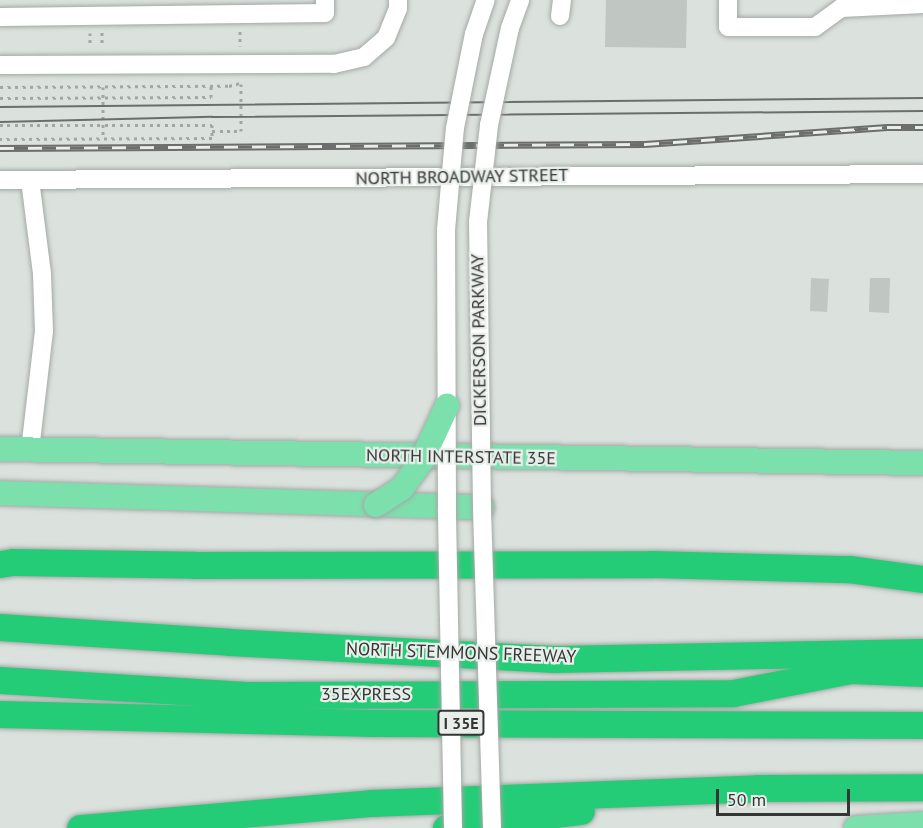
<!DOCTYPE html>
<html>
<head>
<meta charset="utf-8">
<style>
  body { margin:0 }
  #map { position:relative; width:923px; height:828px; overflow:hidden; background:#dbe1dc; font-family:"PT Sans",sans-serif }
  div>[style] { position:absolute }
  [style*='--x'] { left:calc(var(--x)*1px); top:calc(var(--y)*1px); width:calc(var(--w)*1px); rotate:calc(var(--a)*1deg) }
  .building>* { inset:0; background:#c0c6c2 }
  .path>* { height:3px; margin-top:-1.5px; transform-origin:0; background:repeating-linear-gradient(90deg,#a2a7a3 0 3px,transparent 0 7.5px) }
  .roads { filter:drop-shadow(0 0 2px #a3a9a5) drop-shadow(0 0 2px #a3a9a5) }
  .minor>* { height:18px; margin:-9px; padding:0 9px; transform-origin:9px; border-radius:9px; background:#fff }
  .major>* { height:24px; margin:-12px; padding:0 12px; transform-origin:12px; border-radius:12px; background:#7ce0ad }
  .highway>* { height:27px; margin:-13.5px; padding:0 13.5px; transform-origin:13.5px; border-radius:13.5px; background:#25cc77 }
  .tram>* { height:1.5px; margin:-0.75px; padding:0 0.75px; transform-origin:0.75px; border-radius:0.75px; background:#6b6e6c }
  .rail>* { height:7px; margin-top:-3.5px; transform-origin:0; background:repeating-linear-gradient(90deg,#e8eeea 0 14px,#6b6e6c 0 28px); box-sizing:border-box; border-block:2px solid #6b6e6c }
  .bridges { filter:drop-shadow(0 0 2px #a3a9a5) drop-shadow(0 0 2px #a3a9a5) }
  .minor-bridge>* { height:18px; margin:-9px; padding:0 9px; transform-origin:9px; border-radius:9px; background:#fff }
  .major-bridge>* { height:24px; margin:-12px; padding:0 12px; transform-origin:12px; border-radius:12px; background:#7ce0ad }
  span { translate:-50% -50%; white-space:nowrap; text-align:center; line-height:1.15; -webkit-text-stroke:4.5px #e8eeea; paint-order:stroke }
  .shield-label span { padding:2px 4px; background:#e8eeea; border:2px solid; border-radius:4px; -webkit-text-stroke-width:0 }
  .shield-label { font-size:16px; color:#343635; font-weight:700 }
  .street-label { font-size:18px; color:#343635 }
  .scale { position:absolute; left:716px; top:789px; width:134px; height:27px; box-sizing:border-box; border:3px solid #343635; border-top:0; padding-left:8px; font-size:18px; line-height:21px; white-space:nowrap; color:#343635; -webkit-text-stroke:4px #e8eeea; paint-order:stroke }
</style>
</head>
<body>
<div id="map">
  <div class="building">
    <div style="clip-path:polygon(606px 0,687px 0,686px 48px,605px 47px)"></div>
    <div style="clip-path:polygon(811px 278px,829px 279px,827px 312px,810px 311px)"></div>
    <div style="clip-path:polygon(870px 278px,890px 278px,889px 313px,869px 312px)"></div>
  </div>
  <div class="path">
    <div style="--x:240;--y:31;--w:15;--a:90"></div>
    <div style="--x:90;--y:43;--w:10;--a:-90"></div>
    <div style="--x:102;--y:43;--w:11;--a:-90"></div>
    <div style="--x:0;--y:87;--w:229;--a:-0.3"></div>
    <div style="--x:229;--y:86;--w:11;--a:-15"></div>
    <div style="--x:103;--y:87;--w:52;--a:90"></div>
    <div style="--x:0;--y:98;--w:211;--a:-0.3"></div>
    <div style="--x:211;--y:97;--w:11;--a:-90"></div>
    <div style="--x:0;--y:125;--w:212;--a:0"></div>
    <div style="--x:212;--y:125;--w:13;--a:90"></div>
    <div style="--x:212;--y:138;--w:212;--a:179.7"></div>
    <div style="--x:212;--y:131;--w:29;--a:0"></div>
    <div style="--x:241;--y:131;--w:47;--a:-90"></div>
  </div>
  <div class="roads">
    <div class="minor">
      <div style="--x:728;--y:0;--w:27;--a:90"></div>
      <div style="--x:728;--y:27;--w:87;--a:0"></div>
      <div style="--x:815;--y:27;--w:32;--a:-36"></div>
      <div style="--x:841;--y:8;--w:82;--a:-2.8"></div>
      <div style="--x:560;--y:16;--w:16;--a:-83"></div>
      <div style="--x:0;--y:17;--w:325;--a:-0.7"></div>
      <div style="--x:325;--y:13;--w:13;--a:-90"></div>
      <div style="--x:0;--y:65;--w:334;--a:-0.2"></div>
      <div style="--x:334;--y:64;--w:31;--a:-13"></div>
      <div style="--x:364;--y:57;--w:29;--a:-41"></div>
      <div style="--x:386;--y:38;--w:31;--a:-68"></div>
      <div style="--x:398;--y:9;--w:9;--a:-90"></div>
      <div style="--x:0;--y:180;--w:923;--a:-0.37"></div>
      <div style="--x:30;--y:180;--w:95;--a:82.7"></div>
      <div style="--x:42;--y:274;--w:57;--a:88"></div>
      <div style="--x:44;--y:331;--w:121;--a:96.7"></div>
    </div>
    <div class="major">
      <div style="--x:0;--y:449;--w:923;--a:0.87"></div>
      <div style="--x:0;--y:493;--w:482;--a:1.7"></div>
      <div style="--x:856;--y:828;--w:67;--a:-3.4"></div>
    </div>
    <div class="highway">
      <div style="--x:0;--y:564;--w:13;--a:-9"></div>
      <div style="--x:13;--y:562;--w:181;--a:0.9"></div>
      <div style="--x:194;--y:565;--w:458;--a:-0.1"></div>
      <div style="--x:652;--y:564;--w:197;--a:1.5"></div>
      <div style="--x:849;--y:569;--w:75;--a:7.7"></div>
      <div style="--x:0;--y:627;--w:229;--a:3.7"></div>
      <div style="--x:229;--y:642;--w:325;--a:3"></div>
      <div style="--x:554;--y:659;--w:369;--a:-1.1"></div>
      <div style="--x:0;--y:680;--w:247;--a:3.5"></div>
      <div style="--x:247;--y:695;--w:486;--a:-0.2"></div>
      <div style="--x:733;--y:693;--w:120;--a:-11"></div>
      <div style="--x:851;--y:670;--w:72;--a:2.4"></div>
      <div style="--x:0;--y:714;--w:373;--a:1.4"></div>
      <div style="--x:373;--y:723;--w:550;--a:0.21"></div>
      <div style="--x:80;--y:828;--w:292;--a:-4.9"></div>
      <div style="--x:371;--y:803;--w:387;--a:-2.2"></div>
      <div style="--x:758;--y:788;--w:165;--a:-0.3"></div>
      <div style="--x:446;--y:828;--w:136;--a:-7.2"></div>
    </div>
  </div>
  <div class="tram">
    <div style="--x:0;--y:107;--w:923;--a:-0.56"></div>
    <div style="--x:0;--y:122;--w:212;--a:-1.4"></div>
    <div style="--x:212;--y:117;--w:711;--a:-0.48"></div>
  </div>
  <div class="rail">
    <div style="--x:0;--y:148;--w:645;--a:-0.36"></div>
    <div style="--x:645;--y:144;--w:243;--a:-4"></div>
    <div style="--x:887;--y:127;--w:36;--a:0"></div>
  </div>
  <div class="bridges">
    <div class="minor-bridge">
      <div style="--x:453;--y:828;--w:320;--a:-91.1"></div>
      <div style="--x:447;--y:508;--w:278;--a:-90.2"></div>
      <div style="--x:446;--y:230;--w:102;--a:-85"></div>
      <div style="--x:455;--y:128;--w:96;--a:-78.6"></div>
      <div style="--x:474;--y:34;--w:36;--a:-71"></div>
      <div style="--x:492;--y:828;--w:321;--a:-91.8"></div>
      <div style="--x:482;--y:507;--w:285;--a:-90.8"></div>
      <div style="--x:478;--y:222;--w:98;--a:-83.5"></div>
      <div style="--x:489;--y:125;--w:99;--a:-77.8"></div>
      <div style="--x:510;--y:28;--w:30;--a:-70"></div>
    </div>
    <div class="major-bridge">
      <div style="--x:376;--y:505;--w:31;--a:-33"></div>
      <div style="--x:402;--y:488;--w:34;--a:-54"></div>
      <div style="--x:422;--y:460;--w:60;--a:-65.2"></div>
    </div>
  </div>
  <div class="shield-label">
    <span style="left:461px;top:723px">I 35E</span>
  </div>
  <div class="street-label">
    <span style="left:462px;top:177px;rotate:-1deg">NORTH BROADWAY STREET</span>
    <span style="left:479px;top:340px;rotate:-91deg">DICKERSON PARKWAY</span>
    <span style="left:461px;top:457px;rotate:1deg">NORTH INTERSTATE 35E</span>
    <span style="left:461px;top:653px;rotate:2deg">NORTH STEMMONS FREEWAY</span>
    <span style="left:366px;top:694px">35EXPRESS</span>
  </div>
  <div class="scale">50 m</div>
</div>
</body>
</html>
